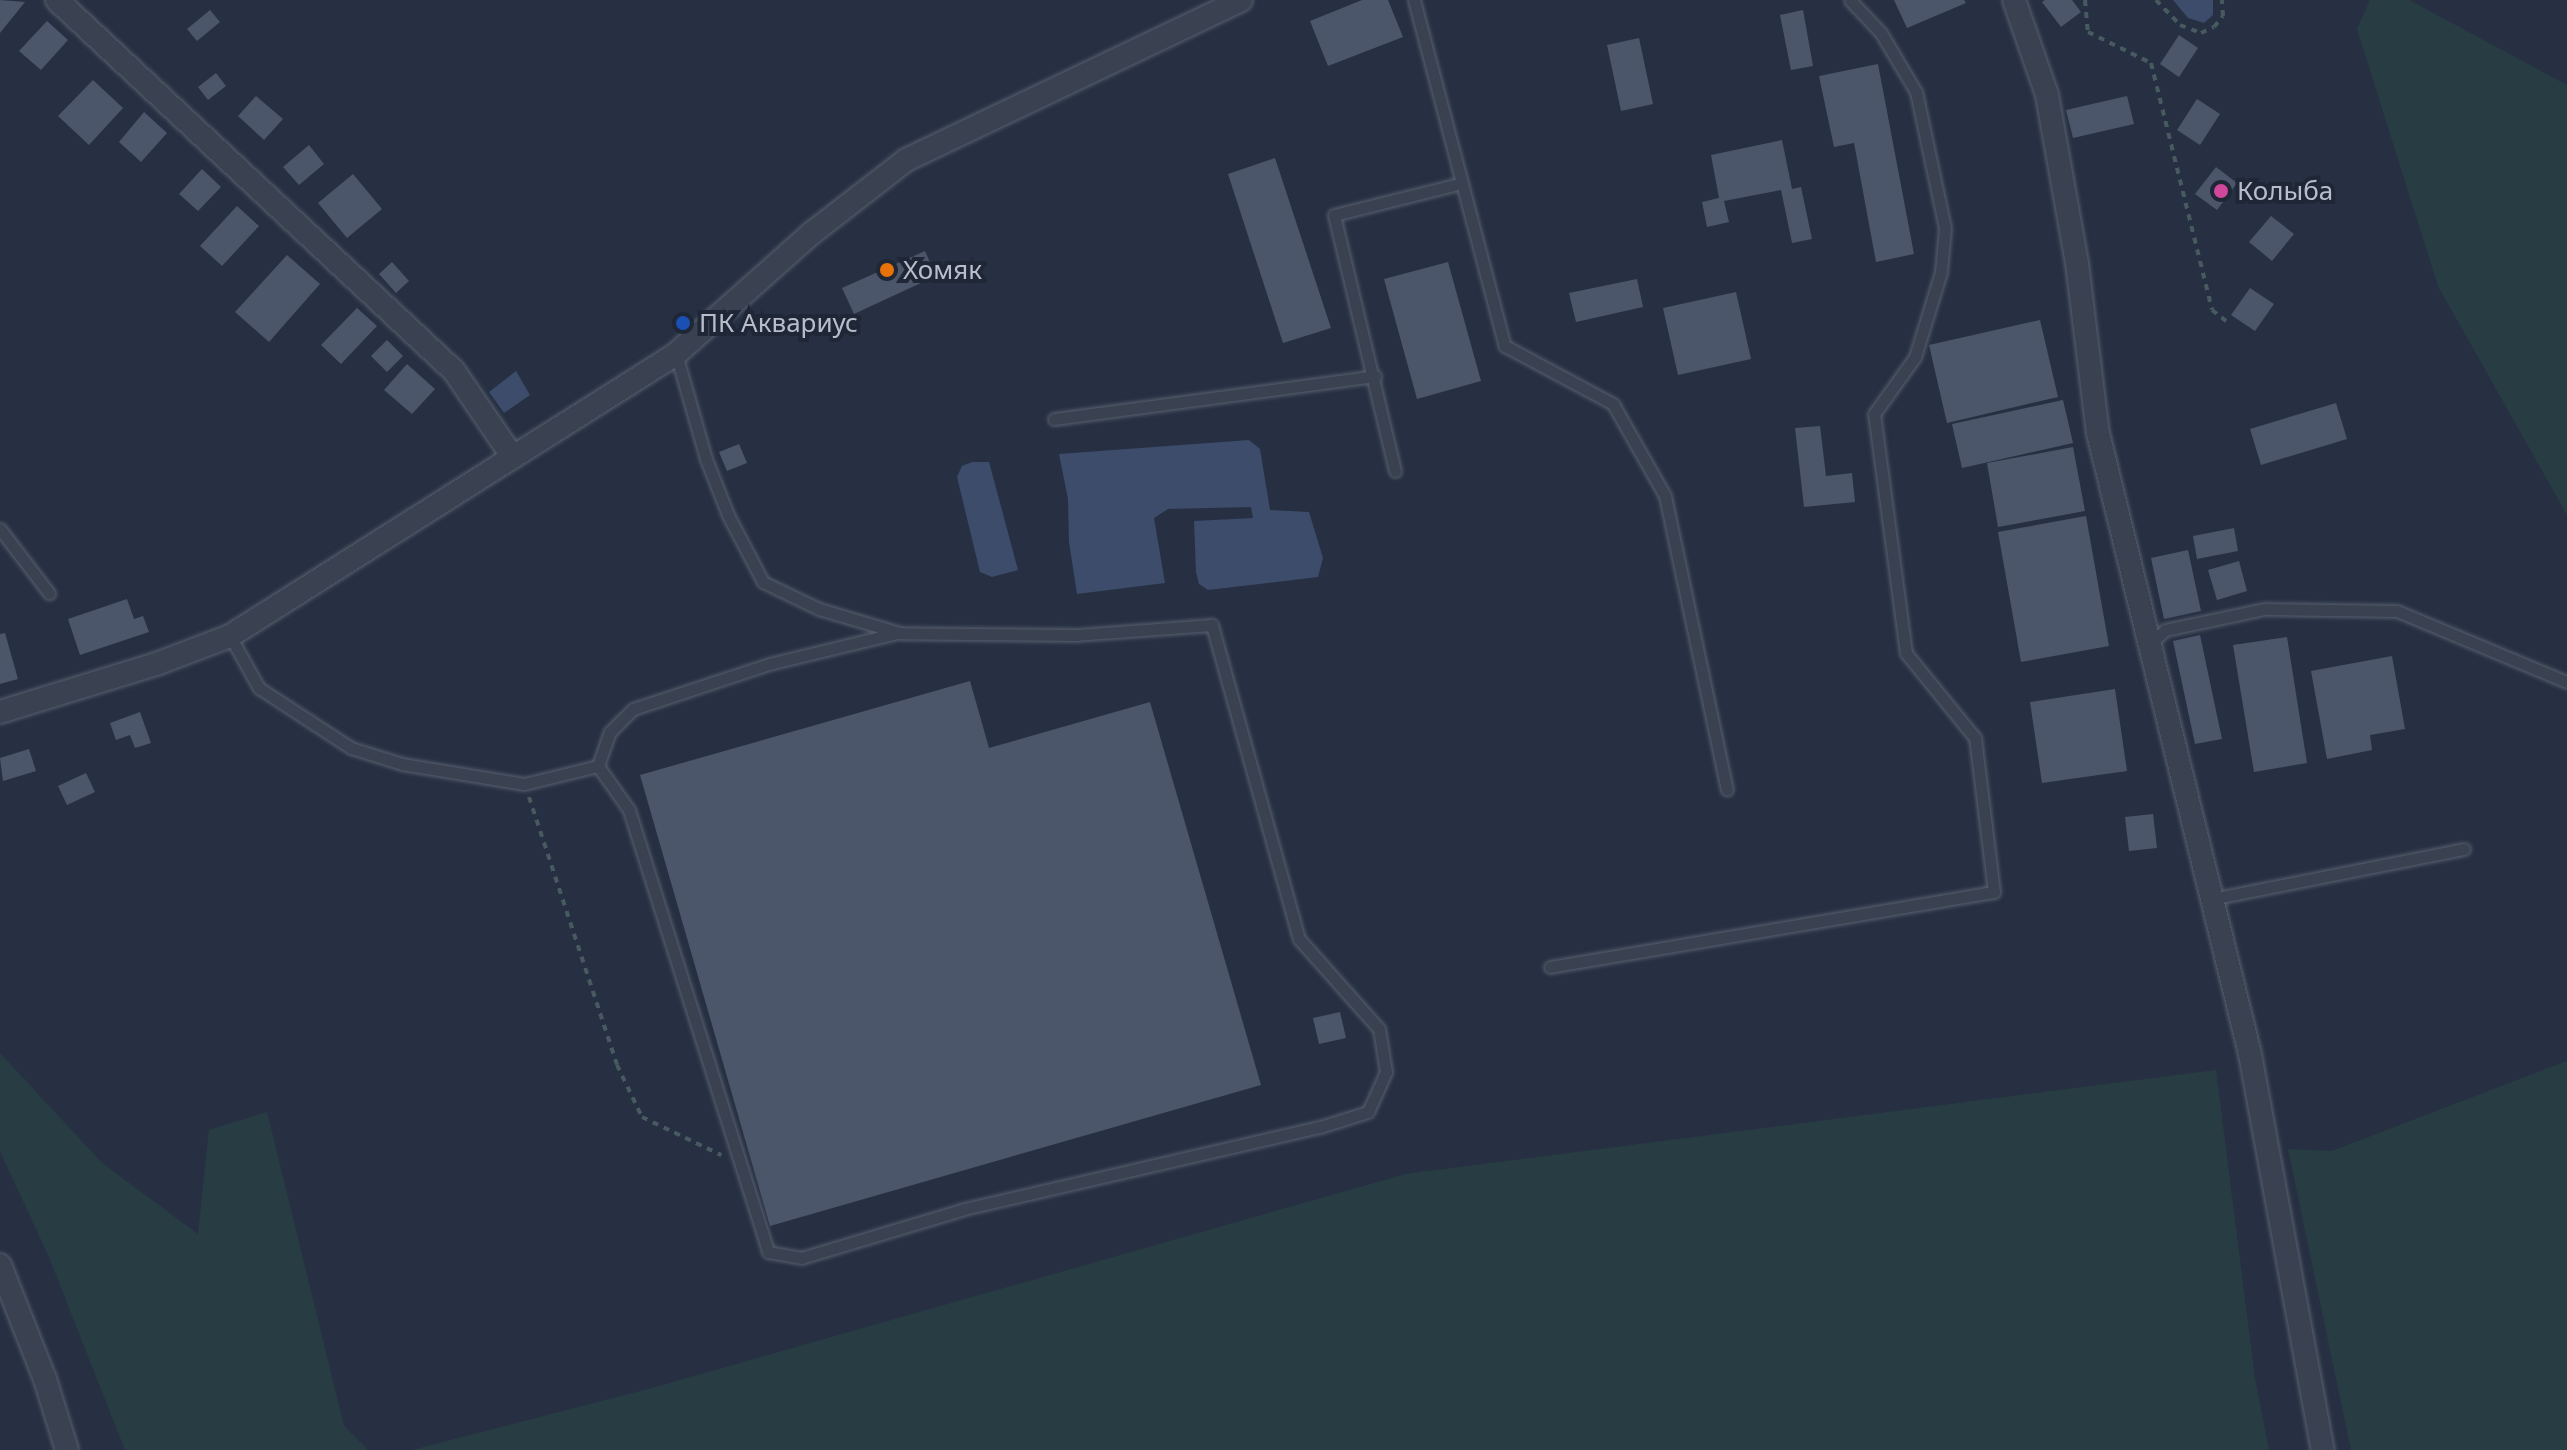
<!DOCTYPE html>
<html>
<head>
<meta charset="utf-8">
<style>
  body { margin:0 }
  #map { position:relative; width:2567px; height:1450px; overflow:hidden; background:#263042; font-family:"Noto Sans",sans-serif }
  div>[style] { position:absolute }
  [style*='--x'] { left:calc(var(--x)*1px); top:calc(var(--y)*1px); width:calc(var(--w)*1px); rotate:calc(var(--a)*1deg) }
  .green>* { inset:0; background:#283d43 }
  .water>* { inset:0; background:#3c4c6a }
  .building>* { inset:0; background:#4c566b }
  .path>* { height:4px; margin-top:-2px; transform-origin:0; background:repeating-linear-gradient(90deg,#465a5f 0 6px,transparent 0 12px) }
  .roads { filter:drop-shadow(0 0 2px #58606f) drop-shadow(0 0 2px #58606f) }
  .lane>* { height:11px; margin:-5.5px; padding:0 5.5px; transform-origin:5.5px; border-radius:5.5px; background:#3a4251 }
  .street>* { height:22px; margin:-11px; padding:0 11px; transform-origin:11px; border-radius:11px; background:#3a4251 }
  .dots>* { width:22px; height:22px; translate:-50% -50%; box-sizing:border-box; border:4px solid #1f2737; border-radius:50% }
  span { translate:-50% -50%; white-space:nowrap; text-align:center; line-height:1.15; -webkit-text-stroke:8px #1f2737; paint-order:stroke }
  .poi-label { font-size:26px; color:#b7bdcb }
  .left { translate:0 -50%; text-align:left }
</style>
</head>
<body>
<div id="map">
  <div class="green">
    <div style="clip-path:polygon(2370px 0,2409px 0,2567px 85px,2567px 515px,2438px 286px,2357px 29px)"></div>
    <div style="clip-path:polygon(0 1053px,102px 1163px,198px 1234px,209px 1130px,267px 1112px,344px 1426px,368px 1450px,125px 1450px,49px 1257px,0 1151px)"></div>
    <div style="clip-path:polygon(2567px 1061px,2567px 1450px,2351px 1450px,2288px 1149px,2332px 1151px)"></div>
    <div style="clip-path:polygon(2216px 1070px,2255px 1379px,2269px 1450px,412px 1450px,652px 1388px,1406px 1174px)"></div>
  </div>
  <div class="water">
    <div style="clip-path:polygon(2173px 0,2213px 0,2213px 15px,2204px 23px,2188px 18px)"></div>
    <div style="clip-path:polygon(516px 371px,530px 395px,504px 413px,489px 392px)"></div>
    <div style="clip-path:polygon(1249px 440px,1260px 449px,1270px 510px,1309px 512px,1323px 558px,1318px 577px,1208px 590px,1199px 584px,1196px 572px,1194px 521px,1253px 518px,1251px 507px,1168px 509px,1154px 518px,1165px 583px,1077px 594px,1069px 542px,1068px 499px,1059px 454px)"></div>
    <div style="clip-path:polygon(972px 462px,989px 462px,1018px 570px,992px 577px,980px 572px,957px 477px,962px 466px)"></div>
  </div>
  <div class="building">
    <div style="clip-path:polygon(0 0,25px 2px,0 33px)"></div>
    <div style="clip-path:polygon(1362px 0,1388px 0,1403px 37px,1328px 66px,1310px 21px)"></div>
    <div style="clip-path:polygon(1894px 0,1964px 0,1966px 3px,1907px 28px)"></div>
    <div style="clip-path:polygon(2045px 0,2072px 0,2081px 12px,2061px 27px,2042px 2px)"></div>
    <div style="clip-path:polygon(210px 10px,220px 22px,197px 41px,187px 29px)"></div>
    <div style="clip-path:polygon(1803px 10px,1813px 66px,1791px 70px,1780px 15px)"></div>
    <div style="clip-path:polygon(47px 21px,68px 40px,41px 70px,19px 51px)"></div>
    <div style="clip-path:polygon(2179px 35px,2198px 48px,2179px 77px,2160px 64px)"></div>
    <div style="clip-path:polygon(1639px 38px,1653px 104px,1621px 111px,1607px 45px)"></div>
    <div style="clip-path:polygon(1878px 64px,1914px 254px,1876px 262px,1854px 143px,1834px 147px,1819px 76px)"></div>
    <div style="clip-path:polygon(216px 73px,226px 86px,208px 100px,198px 87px)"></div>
    <div style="clip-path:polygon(93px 80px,123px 108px,89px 145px,58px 116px)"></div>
    <div style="clip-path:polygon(256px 96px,283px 119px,264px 140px,238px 116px)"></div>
    <div style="clip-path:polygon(2127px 96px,2134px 124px,2073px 138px,2066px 110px)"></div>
    <div style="clip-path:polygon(2197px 99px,2220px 114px,2200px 145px,2177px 130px)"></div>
    <div style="clip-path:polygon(144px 112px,167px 133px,141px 162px,119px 142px)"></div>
    <div style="clip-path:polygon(1782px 140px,1792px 189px,1801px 187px,1812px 239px,1792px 243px,1781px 190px,1724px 201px,1729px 222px,1707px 227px,1702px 202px,1719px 198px,1711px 155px)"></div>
    <div style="clip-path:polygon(309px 145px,324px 164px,299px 185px,283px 167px)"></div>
    <div style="clip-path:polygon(1275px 158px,1331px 328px,1283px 343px,1228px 174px)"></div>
    <div style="clip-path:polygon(2216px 167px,2237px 183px,2217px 210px,2195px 194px)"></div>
    <div style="clip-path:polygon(202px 169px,221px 187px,198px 211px,179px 194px)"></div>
    <div style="clip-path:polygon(353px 174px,382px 209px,347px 238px,318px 203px)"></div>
    <div style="clip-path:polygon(237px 206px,259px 226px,222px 266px,200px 246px)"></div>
    <div style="clip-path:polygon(2271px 216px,2294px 234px,2272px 261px,2249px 242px)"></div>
    <div style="clip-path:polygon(925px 251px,936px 276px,854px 314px,842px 288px)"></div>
    <div style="clip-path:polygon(287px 255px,320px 284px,269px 342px,235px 312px)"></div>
    <div style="clip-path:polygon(392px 262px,409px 281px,396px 293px,379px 274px)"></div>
    <div style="clip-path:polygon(1448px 262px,1481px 381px,1417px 399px,1384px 279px)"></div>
    <div style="clip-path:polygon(1637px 279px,1643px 307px,1576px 322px,1569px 293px)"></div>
    <div style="clip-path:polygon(2250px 288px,2274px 304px,2255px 331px,2231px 315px)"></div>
    <div style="clip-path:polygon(1736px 292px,1751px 359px,1678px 375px,1663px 308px)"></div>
    <div style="clip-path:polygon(357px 308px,377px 326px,341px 364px,321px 345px)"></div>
    <div style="clip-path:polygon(2040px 320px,2058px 397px,1947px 423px,1929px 345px)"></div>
    <div style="clip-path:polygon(387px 340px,403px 356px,387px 372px,371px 356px)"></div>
    <div style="clip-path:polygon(407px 364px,435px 389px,412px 414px,384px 390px)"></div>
    <div style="clip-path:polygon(2063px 400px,2073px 443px,1962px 468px,1952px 424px)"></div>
    <div style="clip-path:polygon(2336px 403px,2347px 439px,2261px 465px,2250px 429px)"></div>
    <div style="clip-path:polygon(1820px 426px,1826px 476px,1852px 473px,1855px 502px,1804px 507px,1795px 428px)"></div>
    <div style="clip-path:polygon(739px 444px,747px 463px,727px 471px,719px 452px)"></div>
    <div style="clip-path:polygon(2073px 447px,2085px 511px,1998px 527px,1987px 463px)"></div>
    <div style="clip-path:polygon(2086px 516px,2109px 646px,2021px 662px,1998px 532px)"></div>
    <div style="clip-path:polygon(2234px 528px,2238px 551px,2197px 559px,2193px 536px)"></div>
    <div style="clip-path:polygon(2188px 550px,2201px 611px,2164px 619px,2151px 558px)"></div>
    <div style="clip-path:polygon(2239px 561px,2247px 591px,2217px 600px,2208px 570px)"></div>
    <div style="clip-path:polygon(127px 599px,134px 619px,143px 616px,149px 632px,80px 655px,68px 619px)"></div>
    <div style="clip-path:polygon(5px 633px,18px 679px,0 684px,0 634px)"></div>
    <div style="clip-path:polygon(2200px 635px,2222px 739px,2195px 744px,2173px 641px)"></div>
    <div style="clip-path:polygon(2287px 637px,2307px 763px,2254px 772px,2233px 645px)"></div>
    <div style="clip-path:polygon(2392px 656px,2405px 729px,2370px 735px,2372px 750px,2327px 759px,2311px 671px)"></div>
    <div style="clip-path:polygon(970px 681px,989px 748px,1150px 702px,1261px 1085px,770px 1226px,640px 775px)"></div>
    <div style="clip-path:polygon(2115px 689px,2127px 771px,2042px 783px,2030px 702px)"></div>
    <div style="clip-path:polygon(140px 712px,151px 743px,135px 748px,130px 735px,116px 740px,110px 723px)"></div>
    <div style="clip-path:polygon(29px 749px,36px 771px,3px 781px,0 758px)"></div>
    <div style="clip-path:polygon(86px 773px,95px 792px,67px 805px,58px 786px)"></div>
    <div style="clip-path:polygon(2153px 814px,2157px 848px,2129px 851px,2125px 817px)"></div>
    <div style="clip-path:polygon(1340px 1012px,1346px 1038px,1319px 1044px,1313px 1018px)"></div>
  </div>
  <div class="path">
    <div style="--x:2085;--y:0;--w:32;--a:85"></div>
    <div style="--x:2088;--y:32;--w:70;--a:26.2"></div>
    <div style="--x:2151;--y:63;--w:254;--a:76.1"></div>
    <div style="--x:2212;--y:310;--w:18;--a:38"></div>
    <div style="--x:2156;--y:0;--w:35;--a:46"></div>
    <div style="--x:2180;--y:25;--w:22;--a:21"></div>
    <div style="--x:2201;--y:33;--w:14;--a:-25"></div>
    <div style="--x:2214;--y:27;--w:14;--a:-51"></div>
    <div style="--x:2223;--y:16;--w:16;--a:-94"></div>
    <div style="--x:529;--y:797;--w:282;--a:71.8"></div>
    <div style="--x:617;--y:1065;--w:58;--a:64.3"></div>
    <div style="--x:642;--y:1117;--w:88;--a:25.7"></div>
  </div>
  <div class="roads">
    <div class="lane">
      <div style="--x:1414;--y:0;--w:358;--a:75.3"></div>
      <div style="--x:1505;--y:346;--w:123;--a:28.2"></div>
      <div style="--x:1613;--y:404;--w:106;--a:60.5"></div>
      <div style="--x:1665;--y:496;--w:300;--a:78.1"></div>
      <div style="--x:1054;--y:419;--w:324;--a:-7.6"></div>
      <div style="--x:1395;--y:471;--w:263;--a:-103.4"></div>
      <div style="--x:1334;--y:215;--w:132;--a:-14"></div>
      <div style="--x:0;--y:529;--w:81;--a:52.6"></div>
      <div style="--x:230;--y:636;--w:60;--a:60.9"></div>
      <div style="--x:259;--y:688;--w:110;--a:33.1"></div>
      <div style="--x:351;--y:748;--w:53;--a:17.4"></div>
      <div style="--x:402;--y:764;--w:124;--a:9.3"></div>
      <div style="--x:524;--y:784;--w:76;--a:-13.7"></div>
      <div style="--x:598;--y:766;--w:54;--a:54.8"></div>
      <div style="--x:629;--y:810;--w:463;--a:72.5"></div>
      <div style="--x:768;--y:1252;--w:34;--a:10"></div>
      <div style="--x:801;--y:1258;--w:170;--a:-16.7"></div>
      <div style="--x:964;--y:1209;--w:365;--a:-13"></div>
      <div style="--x:1320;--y:1127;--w:50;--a:-17.4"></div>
      <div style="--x:1368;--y:1112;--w:44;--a:-65.8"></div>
      <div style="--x:1386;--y:1072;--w:44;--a:-99.2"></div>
      <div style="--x:1379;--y:1029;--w:120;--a:-131.6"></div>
      <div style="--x:1299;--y:939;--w:326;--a:-105.5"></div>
      <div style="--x:1212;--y:625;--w:135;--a:175.8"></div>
      <div style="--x:1077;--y:635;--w:177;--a:-179.4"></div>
      <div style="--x:900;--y:633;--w:84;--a:-163.5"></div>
      <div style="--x:819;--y:609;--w:62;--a:-154.3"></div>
      <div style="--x:763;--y:582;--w:76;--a:-117.6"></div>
      <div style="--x:728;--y:515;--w:60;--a:-111.4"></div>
      <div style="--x:706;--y:459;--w:109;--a:-105.9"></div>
      <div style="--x:2149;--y:645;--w:22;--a:-43"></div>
      <div style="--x:2165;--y:630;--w:102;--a:-11.9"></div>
      <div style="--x:2265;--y:609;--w:132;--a:0.9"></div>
      <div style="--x:2397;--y:611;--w:184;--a:22.7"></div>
      <div style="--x:598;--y:766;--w:36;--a:-71"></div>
      <div style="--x:610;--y:732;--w:33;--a:-45"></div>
      <div style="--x:633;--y:709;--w:143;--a:-18.3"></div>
      <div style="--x:769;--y:664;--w:132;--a:-13.6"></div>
      <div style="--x:2211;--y:899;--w:258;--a:-11.2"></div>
      <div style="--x:1550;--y:967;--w:450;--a:-9.6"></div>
      <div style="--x:1994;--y:892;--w:155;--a:-97"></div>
      <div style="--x:1975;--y:738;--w:109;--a:-129.1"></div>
      <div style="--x:1906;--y:653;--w:241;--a:-97.6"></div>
      <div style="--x:1874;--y:414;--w:70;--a:-54.3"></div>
      <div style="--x:1915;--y:357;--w:89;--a:-73"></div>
      <div style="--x:1941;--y:272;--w:44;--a:-84.8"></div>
      <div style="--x:1945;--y:228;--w:139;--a:-102"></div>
      <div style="--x:1916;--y:92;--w:69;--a:-120.7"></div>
      <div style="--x:1881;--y:33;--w:45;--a:-133.2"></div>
    </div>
    <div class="street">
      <div style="--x:57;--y:0;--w:543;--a:43.06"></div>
      <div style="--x:454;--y:371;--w:103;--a:55.7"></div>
      <div style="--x:2014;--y:0;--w:101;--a:70.8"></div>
      <div style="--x:2047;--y:95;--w:171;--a:79.9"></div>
      <div style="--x:2077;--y:263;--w:171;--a:83"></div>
      <div style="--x:2098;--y:433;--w:639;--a:76.25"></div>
      <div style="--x:2250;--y:1054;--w:403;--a:79.6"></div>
      <div style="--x:0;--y:712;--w:166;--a:-17.1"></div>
      <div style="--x:159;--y:663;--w:76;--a:-20.8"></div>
      <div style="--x:230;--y:636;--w:528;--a:-32.3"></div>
      <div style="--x:676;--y:354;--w:182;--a:-41.7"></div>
      <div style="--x:812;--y:233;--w:119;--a:-37.8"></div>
      <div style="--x:906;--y:160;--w:371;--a:-25.5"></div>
      <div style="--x:0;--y:1265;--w:123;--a:68.5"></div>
      <div style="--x:45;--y:1379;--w:74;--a:72.8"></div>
    </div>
  </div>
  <div class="dots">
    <div style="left:2221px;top:191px;background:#d1479c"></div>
    <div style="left:887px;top:270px;background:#e8710a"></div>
    <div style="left:683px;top:323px;background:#1a4fb4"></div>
  </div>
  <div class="poi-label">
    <span class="left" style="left:2237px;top:191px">Колыба</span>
    <span class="left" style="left:903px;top:270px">Хомяк</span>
    <span class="left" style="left:699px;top:323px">ПК Аквариус</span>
  </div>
</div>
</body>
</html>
